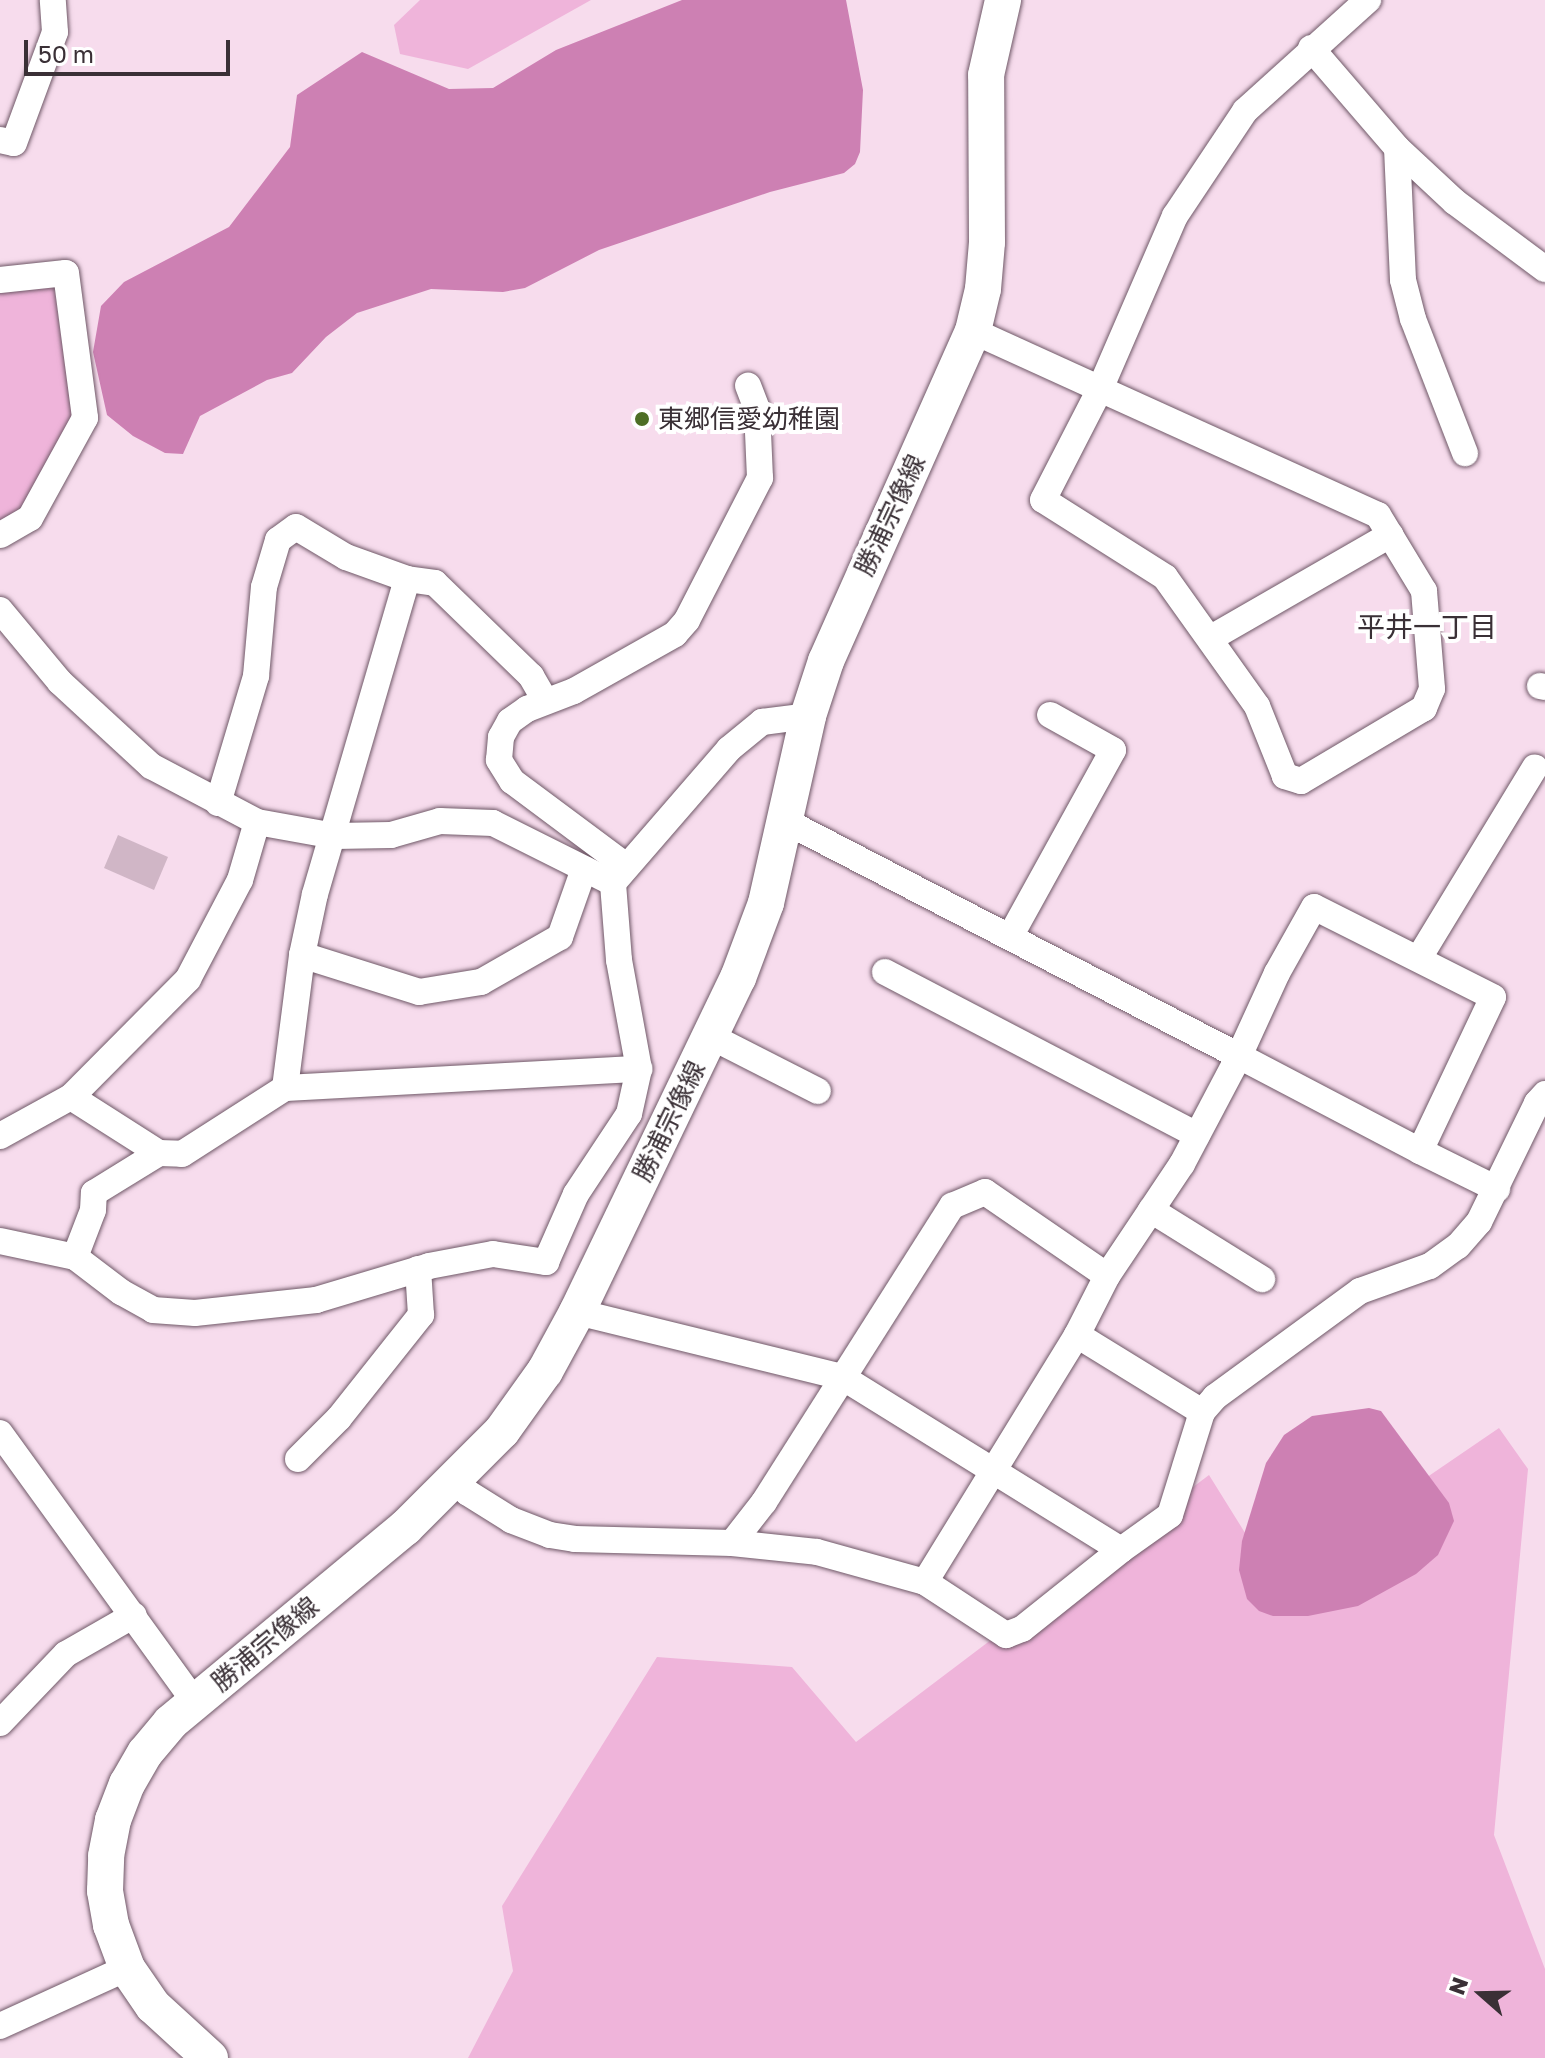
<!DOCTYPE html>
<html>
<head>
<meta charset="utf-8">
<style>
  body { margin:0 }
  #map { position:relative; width:1545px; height:2058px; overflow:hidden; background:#f7dced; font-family:"Golos Text","Noto Sans JP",sans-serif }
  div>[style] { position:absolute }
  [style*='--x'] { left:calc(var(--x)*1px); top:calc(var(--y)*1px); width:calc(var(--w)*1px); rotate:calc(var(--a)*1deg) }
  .green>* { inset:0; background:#efb4da }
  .water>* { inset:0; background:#cd80b3 }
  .building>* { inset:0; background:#d0b6c6 }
  .roads { filter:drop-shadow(0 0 2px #6f5867) drop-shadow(0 0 2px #6f5867) }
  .minor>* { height:26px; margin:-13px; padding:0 13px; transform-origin:13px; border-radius:13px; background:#fff }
  .secondary>* { height:36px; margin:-18px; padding:0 18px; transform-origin:18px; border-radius:18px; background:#fff }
  .dots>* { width:22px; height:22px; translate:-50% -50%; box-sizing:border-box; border:4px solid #fff; border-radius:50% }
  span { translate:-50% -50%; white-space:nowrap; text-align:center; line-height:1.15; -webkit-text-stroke:8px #fff; paint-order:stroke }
  .poi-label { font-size:26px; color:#3a3036 }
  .left { translate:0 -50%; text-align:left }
  .street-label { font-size:26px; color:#3a3036 }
  .neighbourhood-label { font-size:28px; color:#3a3036 }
  .north { position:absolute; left:1441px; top:1954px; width:80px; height:80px; -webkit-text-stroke:6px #fff; paint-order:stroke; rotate:290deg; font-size:22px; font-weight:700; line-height:32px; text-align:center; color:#3a3036 }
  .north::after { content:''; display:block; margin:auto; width:28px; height:36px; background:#3a3036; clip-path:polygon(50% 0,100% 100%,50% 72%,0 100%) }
  .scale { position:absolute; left:24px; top:40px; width:206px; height:36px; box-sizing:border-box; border:4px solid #3a3036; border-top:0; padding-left:10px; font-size:24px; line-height:28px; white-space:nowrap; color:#3a3036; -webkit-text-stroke:6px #fff; paint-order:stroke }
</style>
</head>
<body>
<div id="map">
  <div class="green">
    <div style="clip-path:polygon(420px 0,591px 0,468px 69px,400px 54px,394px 25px)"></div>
    <div style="clip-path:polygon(54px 287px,72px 416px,23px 510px,0 526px,0 291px)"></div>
    <div style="clip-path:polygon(1499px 1428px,1528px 1469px,1494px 1835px,1545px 1969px,1545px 2058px,468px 2058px,513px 1971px,502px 1906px,657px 1657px,792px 1667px,856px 1742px,1209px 1475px,1275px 1581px)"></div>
  </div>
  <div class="water">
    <div style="clip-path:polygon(682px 0,846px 0,863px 90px,860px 152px,855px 164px,844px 173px,770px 192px,599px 250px,525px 288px,503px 292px,431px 289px,357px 313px,326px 337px,292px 373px,267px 380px,200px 416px,183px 454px,165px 453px,133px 436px,107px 415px,93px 352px,101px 306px,124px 282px,229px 227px,290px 147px,297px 95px,362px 52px,449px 89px,493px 88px,556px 50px)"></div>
    <div style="clip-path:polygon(1369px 1408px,1381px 1411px,1449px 1503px,1454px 1521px,1438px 1555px,1416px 1574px,1358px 1606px,1308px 1616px,1273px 1616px,1259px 1611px,1247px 1599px,1239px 1570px,1242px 1541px,1266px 1463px,1284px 1435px,1312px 1416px)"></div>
  </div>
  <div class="building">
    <div style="clip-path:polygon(118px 835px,168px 857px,154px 890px,104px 868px)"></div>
  </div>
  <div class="roads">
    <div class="minor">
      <div style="--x:1311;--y:48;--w:132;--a:49.3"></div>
      <div style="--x:1397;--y:148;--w:79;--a:43"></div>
      <div style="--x:1455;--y:202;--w:112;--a:36.7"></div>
      <div style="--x:0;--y:140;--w:14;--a:12"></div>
      <div style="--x:14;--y:143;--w:118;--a:-69.7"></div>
      <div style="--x:55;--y:32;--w:32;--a:-94"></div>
      <div style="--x:1397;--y:148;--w:132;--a:87.4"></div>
      <div style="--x:1403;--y:280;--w:40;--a:75.6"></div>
      <div style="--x:1413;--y:319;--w:144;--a:68.8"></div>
      <div style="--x:0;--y:280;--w:66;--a:-6.1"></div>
      <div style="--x:66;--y:273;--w:146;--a:82.5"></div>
      <div style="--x:85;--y:418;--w:114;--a:118.8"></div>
      <div style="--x:30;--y:518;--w:34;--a:150"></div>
      <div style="--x:973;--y:331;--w:140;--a:24.5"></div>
      <div style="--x:1100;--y:389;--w:305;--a:24.4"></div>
      <div style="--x:1378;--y:515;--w:89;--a:58.8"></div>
      <div style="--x:1424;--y:591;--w:98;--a:85.3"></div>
      <div style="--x:1432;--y:689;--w:21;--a:113"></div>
      <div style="--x:1424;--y:708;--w:143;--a:149.3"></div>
      <div style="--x:1301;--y:781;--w:17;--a:-163"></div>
      <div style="--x:1285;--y:776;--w:75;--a:-111.8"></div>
      <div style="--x:1257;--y:706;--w:158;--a:-125.5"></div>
      <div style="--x:1165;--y:577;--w:144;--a:-147.7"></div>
      <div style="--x:1043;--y:500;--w:125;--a:-62.8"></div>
      <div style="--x:1100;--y:389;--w:189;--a:-66.6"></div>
      <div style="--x:1175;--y:216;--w:126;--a:-56.3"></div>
      <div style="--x:1245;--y:111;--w:166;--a:-42.1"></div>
      <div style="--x:0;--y:610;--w:94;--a:50.2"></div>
      <div style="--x:60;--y:682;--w:124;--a:42.7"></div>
      <div style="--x:151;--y:766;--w:120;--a:27.8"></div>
      <div style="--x:257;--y:822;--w:79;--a:10.2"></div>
      <div style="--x:335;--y:836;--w:56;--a:-1"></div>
      <div style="--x:391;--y:835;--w:51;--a:-15.9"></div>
      <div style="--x:440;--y:821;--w:53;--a:2.2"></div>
      <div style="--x:493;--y:823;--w:134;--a:26.6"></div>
      <div style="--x:1211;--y:638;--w:207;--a:-29.9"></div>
      <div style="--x:1540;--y:686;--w:5;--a:11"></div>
      <div style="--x:218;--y:803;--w:133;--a:-73.3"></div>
      <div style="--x:256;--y:676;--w:89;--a:-84.9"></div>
      <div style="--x:264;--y:587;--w:49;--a:-73.4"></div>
      <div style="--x:278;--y:540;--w:22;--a:-36"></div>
      <div style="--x:296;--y:527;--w:58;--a:31"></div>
      <div style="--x:346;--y:557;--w:65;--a:19.8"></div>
      <div style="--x:407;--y:579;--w:28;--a:8"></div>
      <div style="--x:435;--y:583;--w:134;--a:44.1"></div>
      <div style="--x:531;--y:676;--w:28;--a:60"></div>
      <div style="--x:626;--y:866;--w:142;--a:-143.3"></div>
      <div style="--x:512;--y:781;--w:25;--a:-122"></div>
      <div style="--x:499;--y:760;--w:23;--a:-85"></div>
      <div style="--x:501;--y:737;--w:18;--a:-61"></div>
      <div style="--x:510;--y:721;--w:21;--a:-35"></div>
      <div style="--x:527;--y:709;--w:50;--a:-21"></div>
      <div style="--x:574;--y:691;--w:116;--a:-29.4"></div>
      <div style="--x:675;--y:634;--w:18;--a:-49"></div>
      <div style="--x:687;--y:620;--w:160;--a:-62.8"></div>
      <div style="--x:760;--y:478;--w:69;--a:-92.5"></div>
      <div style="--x:757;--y:409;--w:25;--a:-111"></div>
      <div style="--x:1011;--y:935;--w:211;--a:-61.1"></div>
      <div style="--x:1113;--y:750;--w:72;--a:-150.9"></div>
      <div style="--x:302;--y:955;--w:123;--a:17.5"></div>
      <div style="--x:419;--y:992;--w:63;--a:-9.2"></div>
      <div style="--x:481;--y:982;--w:91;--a:-29.7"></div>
      <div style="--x:560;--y:937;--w:72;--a:-70.6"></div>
      <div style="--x:1419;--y:958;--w:223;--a:-58.7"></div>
      <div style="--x:885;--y:972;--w:352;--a:27.6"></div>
      <div style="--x:710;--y:1036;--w:121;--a:27"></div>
      <div style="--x:285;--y:1088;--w:134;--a:-82.7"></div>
      <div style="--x:302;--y:955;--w:62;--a:-78"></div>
      <div style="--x:315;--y:894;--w:328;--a:-73.7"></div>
      <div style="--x:71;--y:1097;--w:104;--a:32.5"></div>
      <div style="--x:159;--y:1153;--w:23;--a:2"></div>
      <div style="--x:182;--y:1154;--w:122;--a:-32.7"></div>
      <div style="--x:285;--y:1088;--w:355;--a:-3.1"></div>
      <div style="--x:639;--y:1069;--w:111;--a:-100.4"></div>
      <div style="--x:619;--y:960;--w:77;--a:-94.5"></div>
      <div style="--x:613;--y:883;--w:177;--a:-49.1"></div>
      <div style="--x:729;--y:749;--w:43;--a:-39.3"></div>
      <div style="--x:762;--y:722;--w:46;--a:-7.4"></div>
      <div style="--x:0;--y:1136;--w:81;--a:-28.8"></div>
      <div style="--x:71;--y:1097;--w:166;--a:-45.2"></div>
      <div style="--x:188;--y:979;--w:112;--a:-62.3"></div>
      <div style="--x:240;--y:880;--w:60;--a:-73.7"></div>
      <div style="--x:1420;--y:1151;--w:170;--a:-64.6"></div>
      <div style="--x:1493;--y:997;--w:200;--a:-153.3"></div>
      <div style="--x:1314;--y:907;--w:76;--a:119.3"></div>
      <div style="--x:1277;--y:973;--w:91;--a:114.6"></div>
      <div style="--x:1239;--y:1056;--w:204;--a:27.7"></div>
      <div style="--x:1420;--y:1151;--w:86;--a:26.3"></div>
      <div style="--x:1151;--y:1210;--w:131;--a:31.9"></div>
      <div style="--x:0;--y:1241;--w:77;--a:12"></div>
      <div style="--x:75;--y:1257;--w:58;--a:37.3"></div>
      <div style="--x:121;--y:1292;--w:37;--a:29"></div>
      <div style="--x:153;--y:1310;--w:42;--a:4.1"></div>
      <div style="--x:195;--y:1313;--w:122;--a:-6.1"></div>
      <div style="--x:316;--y:1300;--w:118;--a:-16.7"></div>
      <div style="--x:429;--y:1266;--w:65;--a:-10.6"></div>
      <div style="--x:493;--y:1254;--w:54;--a:8.6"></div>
      <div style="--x:546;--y:1262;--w:74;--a:-66.2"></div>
      <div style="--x:576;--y:1194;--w:96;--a:-56.5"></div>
      <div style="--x:629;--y:1114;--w:46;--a:-77.5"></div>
      <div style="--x:75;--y:1257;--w:50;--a:-69"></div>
      <div style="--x:93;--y:1210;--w:17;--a:-87"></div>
      <div style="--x:94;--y:1193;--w:76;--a:-31.6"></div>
      <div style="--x:577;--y:1312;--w:273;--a:13.8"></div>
      <div style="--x:842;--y:1377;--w:328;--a:31.8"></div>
      <div style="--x:1121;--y:1550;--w:60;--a:-35.5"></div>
      <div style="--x:1170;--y:1515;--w:108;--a:-72.7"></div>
      <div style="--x:1202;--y:1412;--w:20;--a:-49"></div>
      <div style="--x:1215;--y:1397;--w:180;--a:-36.2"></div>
      <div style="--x:1360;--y:1291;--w:74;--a:-19.7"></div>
      <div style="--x:1430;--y:1266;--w:34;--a:-36"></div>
      <div style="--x:1458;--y:1246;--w:32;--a:-49"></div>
      <div style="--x:1479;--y:1222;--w:132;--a:-64"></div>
      <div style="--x:1537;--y:1103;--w:12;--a:-48"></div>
      <div style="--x:1077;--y:1335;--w:147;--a:31.6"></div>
      <div style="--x:0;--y:1433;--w:332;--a:54.1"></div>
      <div style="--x:298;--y:1459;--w:58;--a:-45"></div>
      <div style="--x:339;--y:1418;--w:132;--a:-51.5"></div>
      <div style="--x:421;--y:1315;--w:46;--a:-93.7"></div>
      <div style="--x:455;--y:1480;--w:18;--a:45"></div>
      <div style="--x:468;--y:1493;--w:51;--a:32.1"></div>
      <div style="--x:511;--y:1520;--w:42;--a:21"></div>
      <div style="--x:550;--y:1535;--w:25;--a:9"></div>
      <div style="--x:575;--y:1539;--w:157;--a:1.5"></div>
      <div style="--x:732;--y:1543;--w:85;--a:6"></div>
      <div style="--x:817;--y:1552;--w:112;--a:15.5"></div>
      <div style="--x:925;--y:1582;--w:290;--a:-58.4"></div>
      <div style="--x:1077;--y:1335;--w:66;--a:-63"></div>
      <div style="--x:1107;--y:1276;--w:135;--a:-56.2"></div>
      <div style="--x:1182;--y:1164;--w:122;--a:-62.2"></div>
      <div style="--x:1239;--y:1056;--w:511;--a:-152.63"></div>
      <div style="--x:732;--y:1543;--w:52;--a:-52"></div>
      <div style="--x:764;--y:1502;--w:351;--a:-57.6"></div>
      <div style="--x:952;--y:1206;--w:36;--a:-23"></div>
      <div style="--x:985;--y:1192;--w:148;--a:34.5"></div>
      <div style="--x:925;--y:1582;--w:97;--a:33.2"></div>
      <div style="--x:1006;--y:1635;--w:17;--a:-21"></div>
      <div style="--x:1022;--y:1629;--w:127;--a:-38.6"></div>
      <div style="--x:0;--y:1723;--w:95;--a:-46.3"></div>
      <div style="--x:66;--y:1654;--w:78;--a:-29.8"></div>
      <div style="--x:0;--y:2026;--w:140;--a:-24.5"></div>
    </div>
    <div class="secondary">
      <div style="--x:210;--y:2058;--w:77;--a:-137.6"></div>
      <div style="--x:153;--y:2006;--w:46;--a:-124.4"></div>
      <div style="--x:127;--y:1968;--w:46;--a:-110.4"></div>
      <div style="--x:111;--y:1925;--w:35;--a:-100"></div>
      <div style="--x:105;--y:1891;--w:35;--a:-88"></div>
      <div style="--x:106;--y:1856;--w:37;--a:-79"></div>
      <div style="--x:113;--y:1820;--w:39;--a:-69"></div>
      <div style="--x:127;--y:1784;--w:36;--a:-60"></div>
      <div style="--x:145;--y:1753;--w:40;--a:-50"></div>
      <div style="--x:171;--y:1722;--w:304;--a:-39.7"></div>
      <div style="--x:405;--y:1528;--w:137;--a:-45"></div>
      <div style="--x:502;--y:1431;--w:74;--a:-54.4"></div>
      <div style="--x:545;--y:1371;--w:67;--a:-61.5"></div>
      <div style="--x:577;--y:1312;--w:371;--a:-64.3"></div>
      <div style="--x:738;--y:978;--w:80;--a:-69.5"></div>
      <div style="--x:766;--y:903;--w:192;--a:-77.3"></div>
      <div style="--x:808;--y:716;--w:58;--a:-71.9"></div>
      <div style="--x:826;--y:661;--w:361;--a:-66"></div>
      <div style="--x:973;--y:331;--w:43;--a:-76.6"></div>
      <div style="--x:983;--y:289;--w:47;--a:-85.1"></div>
      <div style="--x:987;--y:242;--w:167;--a:-90.3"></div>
      <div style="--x:986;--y:75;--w:77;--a:-77.2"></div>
    </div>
  </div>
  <div class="dots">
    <div style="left:642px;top:419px;background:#4d6e25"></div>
  </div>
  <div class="poi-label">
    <span class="left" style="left:658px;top:419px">東郷信愛幼稚園</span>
  </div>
  <div class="street-label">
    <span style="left:890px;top:515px;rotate:-65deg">勝浦宗像線</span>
    <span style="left:669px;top:1121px;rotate:-64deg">勝浦宗像線</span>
    <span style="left:265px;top:1644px;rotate:-40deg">勝浦宗像線</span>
  </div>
  <div class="neighbourhood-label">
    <span style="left:1427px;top:627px">平井一丁目</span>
  </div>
  <div class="north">N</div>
  <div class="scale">50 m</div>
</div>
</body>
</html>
